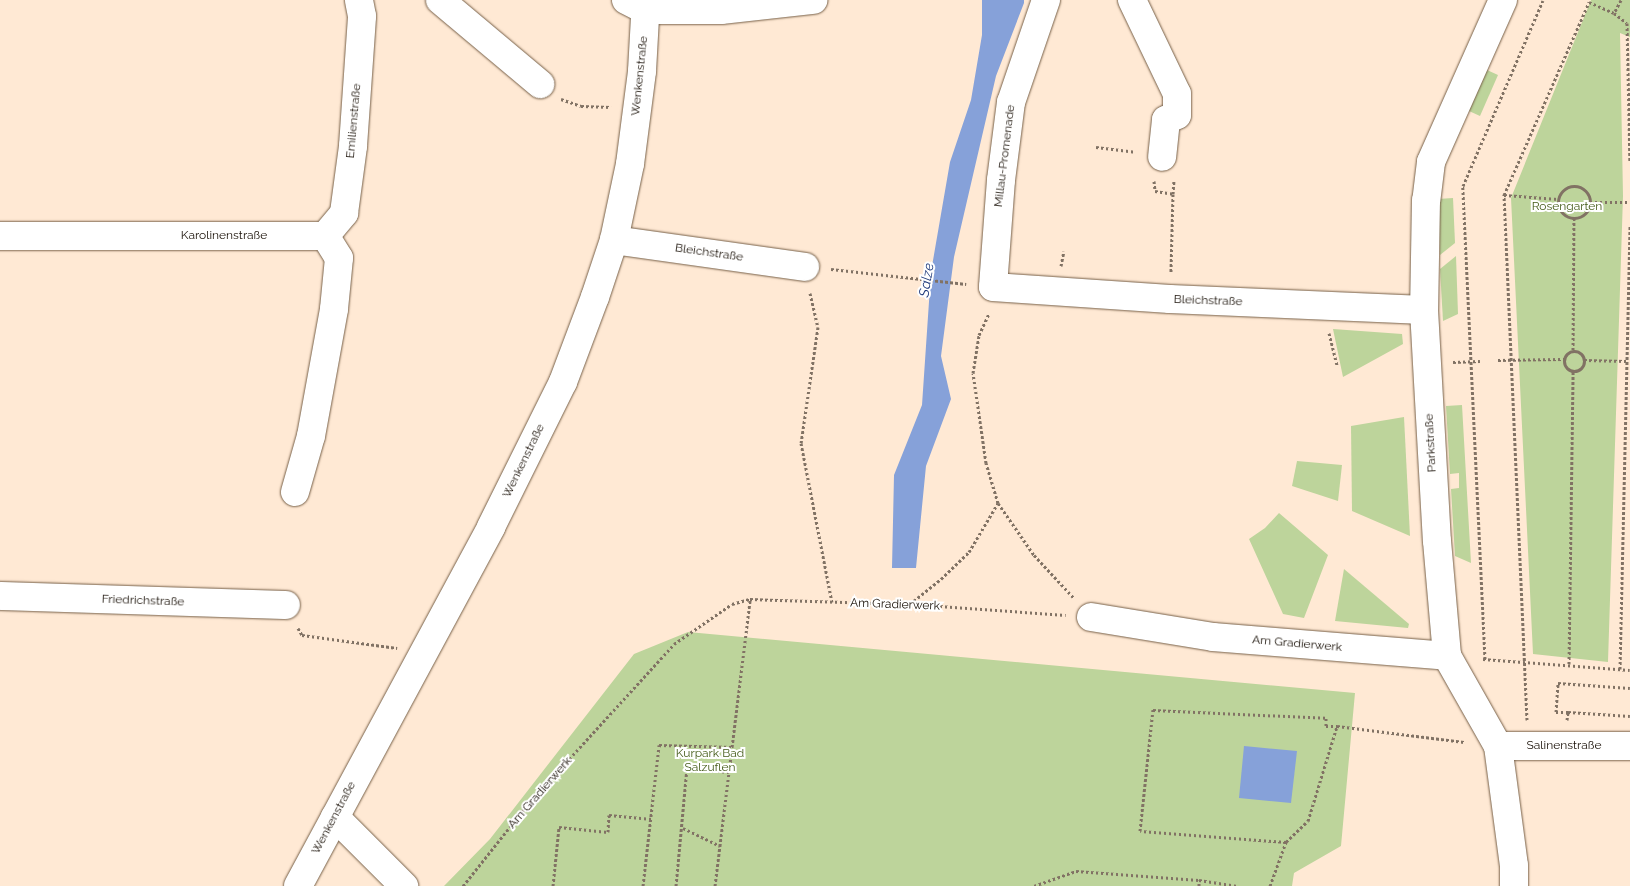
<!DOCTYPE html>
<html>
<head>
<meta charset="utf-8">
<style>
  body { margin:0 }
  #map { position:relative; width:1630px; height:886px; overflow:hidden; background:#ffe9d4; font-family:Raleway,sans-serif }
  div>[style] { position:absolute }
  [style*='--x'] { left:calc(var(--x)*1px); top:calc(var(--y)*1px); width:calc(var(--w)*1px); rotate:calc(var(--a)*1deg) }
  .green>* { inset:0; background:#bdd49b }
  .water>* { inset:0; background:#86a1d9 }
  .path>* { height:3px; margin-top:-1.5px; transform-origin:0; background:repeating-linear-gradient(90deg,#817264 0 2.5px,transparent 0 5px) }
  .path>.ring { margin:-1.5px; padding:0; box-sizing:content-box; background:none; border:3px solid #817264; border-radius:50% }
  .roads { filter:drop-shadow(0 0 1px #776048) drop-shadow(0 0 1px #776048) }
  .minor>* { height:28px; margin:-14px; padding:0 14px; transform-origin:14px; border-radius:14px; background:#fff }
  span { translate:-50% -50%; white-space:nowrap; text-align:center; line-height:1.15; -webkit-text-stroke:4px #fff; paint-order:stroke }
  .street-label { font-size:12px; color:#191007 }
  .park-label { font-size:12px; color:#455c1a }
  .water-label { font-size:14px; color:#1a3577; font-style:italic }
</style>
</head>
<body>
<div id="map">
  <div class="green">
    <div style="clip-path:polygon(1591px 0,1630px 0,1630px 37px,1620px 33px,1623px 196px,1608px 662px,1533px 654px,1511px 198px)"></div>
    <div style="clip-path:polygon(1487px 70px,1498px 75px,1480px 116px,1469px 111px)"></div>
    <div style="clip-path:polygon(1453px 198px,1455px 243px,1440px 255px,1438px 199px)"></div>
    <div style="clip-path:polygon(1456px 256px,1458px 314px,1443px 321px,1440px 269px)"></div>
    <div style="clip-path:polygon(1333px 329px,1402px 334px,1403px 344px,1343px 377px)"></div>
    <div style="clip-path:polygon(1462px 405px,1471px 563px,1455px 556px,1451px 489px,1459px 488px,1459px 473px,1450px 474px,1446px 406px)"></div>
    <div style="clip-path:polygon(1404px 417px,1410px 536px,1352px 511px,1351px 426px)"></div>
    <div style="clip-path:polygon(1297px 461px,1342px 465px,1338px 501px,1292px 486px)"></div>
    <div style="clip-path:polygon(1279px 513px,1328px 555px,1304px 618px,1283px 614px,1249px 539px,1265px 528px)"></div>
    <div style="clip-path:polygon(1344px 569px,1409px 624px,1408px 628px,1335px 621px)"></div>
    <div style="clip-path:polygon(688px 632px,1355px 693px,1341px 846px,1294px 873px,1292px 886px,444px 886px,490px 839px,634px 654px)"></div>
  </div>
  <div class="water">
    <div style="clip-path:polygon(982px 0,1024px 0,1024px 3px,996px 76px,954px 257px,941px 356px,951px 399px,926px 466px,916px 568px,892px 568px,894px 475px,922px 405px,931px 272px,950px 162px,971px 100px,982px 35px)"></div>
    <div style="clip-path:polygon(1244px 746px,1297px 751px,1291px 803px,1239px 798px)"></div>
  </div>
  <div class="path">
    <div style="--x:1621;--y:0;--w:15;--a:118"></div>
    <div style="--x:1614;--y:13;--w:16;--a:38"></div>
    <div style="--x:1627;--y:23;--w:138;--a:88.8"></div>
    <div style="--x:561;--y:99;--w:21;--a:19"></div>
    <div style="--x:581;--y:106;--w:30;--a:2"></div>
    <div style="--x:1096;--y:147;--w:39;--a:7"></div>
    <div style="--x:1154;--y:181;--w:10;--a:84"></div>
    <div style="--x:1155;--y:191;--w:18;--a:9"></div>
    <div style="--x:1173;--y:194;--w:78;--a:91.5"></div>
    <div class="ring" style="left:1558px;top:186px;width:29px;height:29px"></div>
    <div style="--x:1173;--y:194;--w:14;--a:-86"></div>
    <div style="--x:1504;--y:195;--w:54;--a:4.2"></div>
    <div style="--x:1590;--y:202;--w:40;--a:0"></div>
    <div style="--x:1061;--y:266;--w:15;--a:-79"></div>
    <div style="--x:831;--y:269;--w:136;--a:6.3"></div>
    <div style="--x:810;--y:293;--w:35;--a:77"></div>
    <div style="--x:818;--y:327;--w:117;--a:98.3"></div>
    <div style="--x:801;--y:443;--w:162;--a:79"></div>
    <div style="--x:1329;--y:333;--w:34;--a:76"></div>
    <div style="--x:1573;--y:350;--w:132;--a:-89.6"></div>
    <div class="ring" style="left:1564px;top:351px;width:17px;height:17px"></div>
    <div style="--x:1498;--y:360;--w:66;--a:-0.9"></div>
    <div style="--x:1584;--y:360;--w:42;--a:1.4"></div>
    <div style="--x:1453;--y:362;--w:27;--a:-2"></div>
    <div style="--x:998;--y:503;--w:63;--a:55.3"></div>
    <div style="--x:1034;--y:555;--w:59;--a:47.1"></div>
    <div style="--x:910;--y:604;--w:40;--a:-39"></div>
    <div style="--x:941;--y:579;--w:39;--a:-44"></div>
    <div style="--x:969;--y:552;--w:57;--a:-59.4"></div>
    <div style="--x:998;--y:503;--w:42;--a:-106.7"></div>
    <div style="--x:986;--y:463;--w:91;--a:-98.2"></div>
    <div style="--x:973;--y:373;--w:38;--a:-81"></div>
    <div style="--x:979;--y:335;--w:23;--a:-65"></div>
    <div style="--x:298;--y:628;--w:8;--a:60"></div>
    <div style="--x:302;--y:635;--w:96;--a:7.8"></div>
    <div style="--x:1483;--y:659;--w:147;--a:4.3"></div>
    <div style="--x:1485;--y:659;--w:474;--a:-92.7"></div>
    <div style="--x:1463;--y:186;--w:202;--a:-66.7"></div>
    <div style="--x:1569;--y:664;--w:293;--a:-89.2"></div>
    <div style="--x:1620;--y:669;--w:443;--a:-88.7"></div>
    <div style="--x:1568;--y:712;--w:12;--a:180"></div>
    <div style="--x:1556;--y:712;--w:29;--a:-86"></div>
    <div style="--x:1558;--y:683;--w:72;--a:4"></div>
    <div style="--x:1527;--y:720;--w:526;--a:-92.51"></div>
    <div style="--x:1504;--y:195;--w:211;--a:-66.2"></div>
    <div style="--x:1589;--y:2;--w:27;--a:24"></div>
    <div style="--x:1567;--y:720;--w:8;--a:-83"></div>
    <div style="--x:1568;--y:712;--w:62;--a:3.7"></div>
    <div style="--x:683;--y:828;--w:41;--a:25.9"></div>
    <div style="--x:1286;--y:842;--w:146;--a:-175.7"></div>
    <div style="--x:1140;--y:831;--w:122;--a:-83.9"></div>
    <div style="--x:1153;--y:710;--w:173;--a:2.6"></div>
    <div style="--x:1326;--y:718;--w:8;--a:90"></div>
    <div style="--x:1326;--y:726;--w:11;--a:0"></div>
    <div style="--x:463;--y:886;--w:106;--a:-51.5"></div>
    <div style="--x:529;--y:803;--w:215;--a:-47.6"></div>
    <div style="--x:674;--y:644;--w:70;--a:-34.6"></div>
    <div style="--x:732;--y:604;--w:19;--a:-16"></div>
    <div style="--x:750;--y:599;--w:160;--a:1.8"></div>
    <div style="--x:910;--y:604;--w:156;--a:4"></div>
    <div style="--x:553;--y:886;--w:59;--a:-84.2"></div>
    <div style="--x:559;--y:827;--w:49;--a:5.8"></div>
    <div style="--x:608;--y:832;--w:17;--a:-87"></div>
    <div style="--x:609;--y:815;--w:43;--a:5.3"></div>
    <div style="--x:643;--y:886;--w:142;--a:-83.5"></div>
    <div style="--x:659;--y:745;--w:74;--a:1.5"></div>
    <div style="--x:676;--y:886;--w:119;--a:-84.7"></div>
    <div style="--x:687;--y:768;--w:42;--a:5.4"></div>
    <div style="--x:715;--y:886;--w:289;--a:-83"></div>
    <div style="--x:1034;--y:886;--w:45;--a:-19.7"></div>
    <div style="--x:1076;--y:871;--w:123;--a:4.2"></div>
    <div style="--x:1199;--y:880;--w:39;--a:9"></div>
    <div style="--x:1199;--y:886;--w:6;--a:-90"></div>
    <div style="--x:1270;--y:886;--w:47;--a:-70"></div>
    <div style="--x:1286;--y:842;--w:30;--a:-44"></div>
    <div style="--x:1308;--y:821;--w:99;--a:-73"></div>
    <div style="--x:1337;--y:726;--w:128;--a:7.2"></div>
  </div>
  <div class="roads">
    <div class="minor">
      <div style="--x:440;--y:0;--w:131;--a:40"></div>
      <div style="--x:626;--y:0;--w:22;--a:27"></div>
      <div style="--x:646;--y:10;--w:75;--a:0"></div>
      <div style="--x:721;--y:10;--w:93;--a:-6.2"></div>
      <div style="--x:1046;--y:0;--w:108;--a:108.9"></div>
      <div style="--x:1011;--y:102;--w:79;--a:97.3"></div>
      <div style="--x:1001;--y:180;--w:107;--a:94.3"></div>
      <div style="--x:993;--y:287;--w:177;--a:3.9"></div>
      <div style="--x:1170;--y:299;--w:254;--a:2.5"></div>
      <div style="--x:1132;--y:0;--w:104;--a:64.4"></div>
      <div style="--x:1177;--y:94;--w:21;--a:90"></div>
      <div style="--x:1177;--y:115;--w:12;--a:156"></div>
      <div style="--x:1166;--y:120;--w:37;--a:96"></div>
      <div style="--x:1503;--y:0;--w:177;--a:114"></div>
      <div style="--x:1431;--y:162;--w:38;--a:97"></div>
      <div style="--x:1426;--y:200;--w:110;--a:91"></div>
      <div style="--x:1424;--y:310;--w:231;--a:86.8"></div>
      <div style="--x:1437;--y:541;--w:115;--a:85"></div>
      <div style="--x:1447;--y:656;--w:103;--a:60.5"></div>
      <div style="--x:1498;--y:746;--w:121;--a:82.4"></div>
      <div style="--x:1514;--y:866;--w:20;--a:90"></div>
      <div style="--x:0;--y:236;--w:325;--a:0"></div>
      <div style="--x:325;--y:236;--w:30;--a:-50"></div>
      <div style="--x:344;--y:213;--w:68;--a:-82.3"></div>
      <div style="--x:353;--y:146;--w:130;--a:-86"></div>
      <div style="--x:362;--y:16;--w:16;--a:-101"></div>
      <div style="--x:614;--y:240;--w:193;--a:8"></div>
      <div style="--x:295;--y:492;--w:58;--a:-74.1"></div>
      <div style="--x:311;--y:436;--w:129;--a:-79.7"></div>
      <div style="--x:334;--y:309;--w:51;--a:-84.4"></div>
      <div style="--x:339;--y:258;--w:26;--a:-122"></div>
      <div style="--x:0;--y:596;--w:286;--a:1.8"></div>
      <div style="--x:1091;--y:617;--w:124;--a:9.3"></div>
      <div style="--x:1213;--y:637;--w:235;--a:4.6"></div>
      <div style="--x:1498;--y:746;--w:132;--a:0"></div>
      <div style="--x:335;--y:817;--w:98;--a:45"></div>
      <div style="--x:298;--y:886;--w:408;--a:-61.7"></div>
      <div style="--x:491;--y:527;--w:162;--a:-63.6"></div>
      <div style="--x:563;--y:382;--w:91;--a:-69.4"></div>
      <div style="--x:595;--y:297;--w:60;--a:-71.6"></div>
      <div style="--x:614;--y:240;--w:78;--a:-78.1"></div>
      <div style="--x:630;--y:164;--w:94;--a:-82.6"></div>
      <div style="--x:642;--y:71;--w:71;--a:-86.8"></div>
    </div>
  </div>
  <div class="street-label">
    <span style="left:640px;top:76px;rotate:-84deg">Wenkenstraße</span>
    <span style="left:354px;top:121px;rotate:-85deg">Emilienstraße</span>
    <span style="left:1005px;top:156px;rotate:-83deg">Millau-Promenade</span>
    <span style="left:224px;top:236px">Karolinenstraße</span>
    <span style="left:709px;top:253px;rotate:8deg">Bleichstraße</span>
    <span style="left:1208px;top:301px;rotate:2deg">Bleichstraße</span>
    <span style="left:1431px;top:443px;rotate:-93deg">Parkstraße</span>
    <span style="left:524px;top:461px;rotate:-64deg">Wenkenstraße</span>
    <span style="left:143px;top:601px;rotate:2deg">Friedrichstraße</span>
    <span style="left:895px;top:605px;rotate:2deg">Am Gradierwerk</span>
    <span style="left:1297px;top:644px;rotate:5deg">Am Gradierwerk</span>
    <span style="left:1564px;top:746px">Salinenstraße</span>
    <span style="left:540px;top:793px;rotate:-49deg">Am Gradierwerk</span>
    <span style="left:334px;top:818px;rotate:-62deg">Wenkenstraße</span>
  </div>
  <div class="park-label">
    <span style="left:1567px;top:207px">Rosengarten</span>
    <span style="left:710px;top:761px">Kurpark Bad<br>Salzuflen</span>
  </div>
  <div class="water-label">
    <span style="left:926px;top:280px;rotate:-81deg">Salze</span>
  </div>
</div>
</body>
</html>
